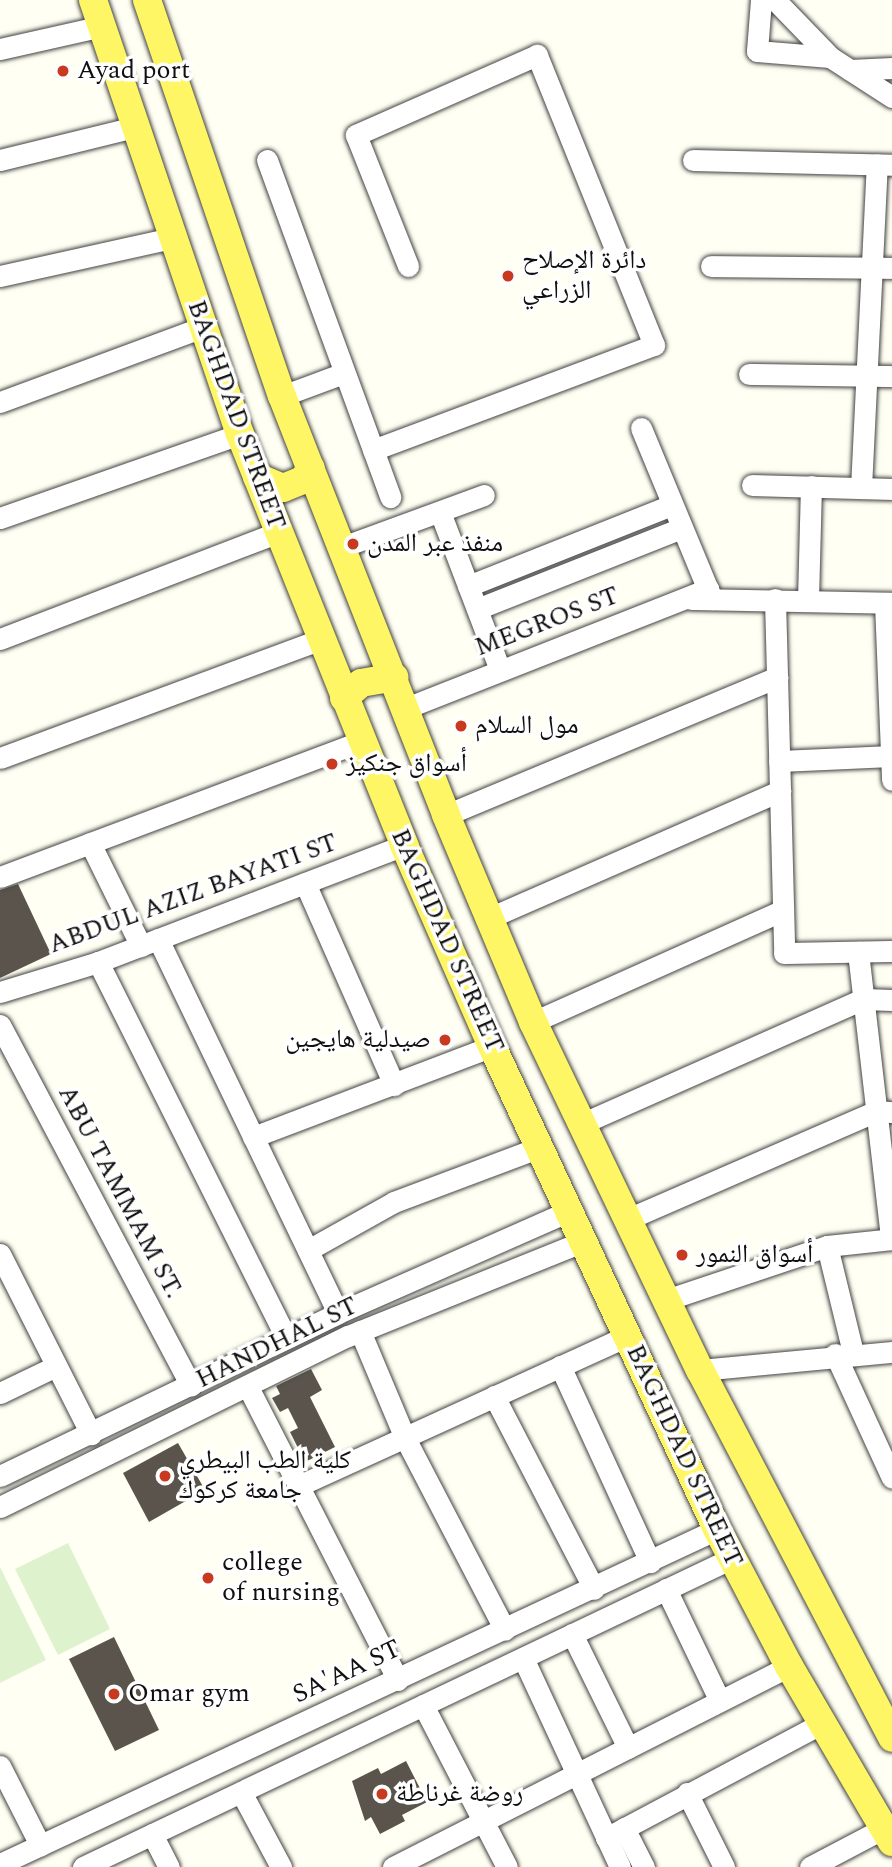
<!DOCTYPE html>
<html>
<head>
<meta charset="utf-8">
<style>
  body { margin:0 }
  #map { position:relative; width:892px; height:1867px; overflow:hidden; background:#fffff3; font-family:Spectral,"Noto Naskh Arabic",serif }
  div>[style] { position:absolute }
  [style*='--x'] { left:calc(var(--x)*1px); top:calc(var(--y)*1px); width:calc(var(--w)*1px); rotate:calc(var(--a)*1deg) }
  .pitch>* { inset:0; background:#def3cd }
  .building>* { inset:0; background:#5a544c }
  .roads { filter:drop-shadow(0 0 2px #434343) drop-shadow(0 0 2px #434343) }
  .minor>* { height:21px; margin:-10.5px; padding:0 10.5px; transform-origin:10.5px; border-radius:10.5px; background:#fff }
  .major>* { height:28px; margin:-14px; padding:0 14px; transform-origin:14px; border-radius:14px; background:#fef665 }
  .dots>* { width:19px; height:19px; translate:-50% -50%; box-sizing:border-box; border:4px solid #fff; border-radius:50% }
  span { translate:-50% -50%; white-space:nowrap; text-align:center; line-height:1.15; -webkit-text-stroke:7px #fff; paint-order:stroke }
  .poi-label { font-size:26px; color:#101010 }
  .left { translate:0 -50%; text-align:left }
  .right { translate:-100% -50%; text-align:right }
  .street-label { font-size:26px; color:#101010 }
</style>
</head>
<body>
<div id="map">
  <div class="pitch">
    <div style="clip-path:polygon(68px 1543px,110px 1629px,58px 1655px,15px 1569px)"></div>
    <div style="clip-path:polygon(0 1567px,46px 1660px,0 1683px)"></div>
  </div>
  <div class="building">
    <div style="clip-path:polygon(18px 884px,51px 954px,0 978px,0 890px)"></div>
    <div style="clip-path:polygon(311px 1369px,322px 1390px,310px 1397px,335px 1447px,305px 1462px,290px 1432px,298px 1428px,288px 1408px,280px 1412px,272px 1398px,280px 1394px,276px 1386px)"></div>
    <div style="clip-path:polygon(178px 1443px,205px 1490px,149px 1522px,123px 1473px)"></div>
    <div style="clip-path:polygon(114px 1637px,159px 1730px,115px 1751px,69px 1659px)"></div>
    <div style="clip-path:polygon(406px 1761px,427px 1802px,402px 1815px,405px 1821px,380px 1834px,371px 1817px,365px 1821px,352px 1781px,378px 1768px,381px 1774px)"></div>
  </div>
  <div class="roads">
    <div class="minor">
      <div style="--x:761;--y:0;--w:51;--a:94.5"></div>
      <div style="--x:757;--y:51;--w:73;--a:4.7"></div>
      <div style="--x:775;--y:0;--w:79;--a:46"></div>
      <div style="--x:830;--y:57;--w:74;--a:32.8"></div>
      <div style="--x:0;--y:49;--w:105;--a:-12.7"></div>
      <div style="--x:850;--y:70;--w:42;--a:-2.7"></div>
      <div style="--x:0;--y:160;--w:138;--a:-13.8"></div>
      <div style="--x:267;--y:160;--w:359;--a:69.9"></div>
      <div style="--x:693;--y:160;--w:199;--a:1.4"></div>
      <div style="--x:711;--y:266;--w:181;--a:0.6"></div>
      <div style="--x:0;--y:276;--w:176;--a:-12.5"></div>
      <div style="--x:749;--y:374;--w:143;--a:0.8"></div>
      <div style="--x:282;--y:396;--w:66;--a:-20.4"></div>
      <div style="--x:0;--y:402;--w:216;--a:-20.3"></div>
      <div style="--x:641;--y:428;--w:185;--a:67.5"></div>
      <div style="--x:373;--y:450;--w:300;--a:-20.5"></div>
      <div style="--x:654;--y:345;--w:313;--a:-112"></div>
      <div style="--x:537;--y:55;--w:198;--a:156.2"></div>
      <div style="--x:356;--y:135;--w:141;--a:68.3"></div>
      <div style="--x:752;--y:485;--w:140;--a:1.6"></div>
      <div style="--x:861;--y:488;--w:324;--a:-87.2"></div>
      <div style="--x:440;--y:512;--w:169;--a:69.2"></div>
      <div style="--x:0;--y:518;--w:254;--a:-19.3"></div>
      <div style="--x:342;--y:547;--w:151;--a:-20.1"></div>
      <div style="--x:468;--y:586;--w:219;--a:-21.7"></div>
      <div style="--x:691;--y:599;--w:201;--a:1.1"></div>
      <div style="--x:775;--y:599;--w:354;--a:88.5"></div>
      <div style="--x:784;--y:953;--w:108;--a:-1.1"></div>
      <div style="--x:808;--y:600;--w:114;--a:-88.5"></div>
      <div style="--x:885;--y:603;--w:177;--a:87.7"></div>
      <div style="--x:477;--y:609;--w:220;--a:-21.6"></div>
      <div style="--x:0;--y:639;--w:299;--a:-21"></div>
      <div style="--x:406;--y:708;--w:325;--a:-21.5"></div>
      <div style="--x:0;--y:758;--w:342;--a:-20.3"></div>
      <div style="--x:779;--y:761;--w:113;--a:-2.5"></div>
      <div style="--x:446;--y:815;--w:359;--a:-22.6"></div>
      <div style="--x:90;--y:843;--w:115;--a:63.7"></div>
      <div style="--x:0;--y:877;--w:386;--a:-20.6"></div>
      <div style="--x:305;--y:883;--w:221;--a:66.2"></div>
      <div style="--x:489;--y:918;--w:318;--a:-23.6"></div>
      <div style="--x:158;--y:939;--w:415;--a:64.3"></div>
      <div style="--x:858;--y:952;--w:289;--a:83.4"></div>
      <div style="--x:98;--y:962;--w:420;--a:63.4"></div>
      <div style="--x:0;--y:992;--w:102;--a:-17"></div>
      <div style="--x:98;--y:962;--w:328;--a:-20.9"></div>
      <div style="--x:533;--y:1022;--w:274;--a:-24.1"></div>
      <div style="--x:0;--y:1025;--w:408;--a:62.1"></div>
      <div style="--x:581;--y:1124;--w:308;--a:-23.9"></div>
      <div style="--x:863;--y:999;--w:29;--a:2"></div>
      <div style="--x:253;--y:1137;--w:256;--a:-20.8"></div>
      <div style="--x:628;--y:1219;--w:270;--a:-23.5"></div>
      <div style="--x:876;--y:1111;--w:16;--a:4"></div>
      <div style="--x:827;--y:1246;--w:110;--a:76.3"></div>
      <div style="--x:308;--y:1250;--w:98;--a:-29.2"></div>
      <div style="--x:394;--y:1202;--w:156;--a:-20.6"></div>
      <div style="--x:0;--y:1254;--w:202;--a:63.2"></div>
      <div style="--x:666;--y:1300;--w:170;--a:-18.5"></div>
      <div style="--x:827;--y:1246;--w:65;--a:-6.1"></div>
      <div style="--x:360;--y:1331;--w:116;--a:67.2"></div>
      <div style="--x:405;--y:1438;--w:216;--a:62.5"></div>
      <div style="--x:835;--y:1354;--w:136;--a:65.3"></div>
      <div style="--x:560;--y:1366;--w:216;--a:65.3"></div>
      <div style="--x:700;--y:1370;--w:193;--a:-5.4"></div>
      <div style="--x:248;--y:1387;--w:329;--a:62.9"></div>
      <div style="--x:0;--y:1393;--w:62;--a:-25.7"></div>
      <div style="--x:494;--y:1396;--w:217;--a:62.6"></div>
      <div style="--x:0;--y:1476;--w:375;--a:-25.7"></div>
      <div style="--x:338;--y:1313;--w:253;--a:-23.8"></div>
      <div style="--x:298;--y:1486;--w:362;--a:-24.5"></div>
      <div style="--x:0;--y:1507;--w:388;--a:-26.2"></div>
      <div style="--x:348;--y:1336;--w:254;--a:-21.9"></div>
      <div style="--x:666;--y:1589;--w:124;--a:64.3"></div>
      <div style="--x:572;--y:1634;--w:127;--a:63.8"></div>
      <div style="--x:523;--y:1658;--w:230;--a:65.1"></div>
      <div style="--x:423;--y:1705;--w:182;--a:62.6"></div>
      <div style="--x:0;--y:1766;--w:89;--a:63.1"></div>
      <div style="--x:241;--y:1792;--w:85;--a:61.9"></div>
      <div style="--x:687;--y:1793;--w:83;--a:63.4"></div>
      <div style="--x:624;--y:1828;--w:44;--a:62.9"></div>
      <div style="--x:152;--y:1834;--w:37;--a:63"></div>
      <div style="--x:606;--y:1838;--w:245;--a:-28"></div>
      <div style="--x:0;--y:1864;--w:791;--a:-25.04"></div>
      <div style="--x:83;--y:1867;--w:719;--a:-25.46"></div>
      <div style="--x:393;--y:1867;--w:444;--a:-26.9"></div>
      <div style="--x:810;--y:1867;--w:84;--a:-27.8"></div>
    </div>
    <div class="major">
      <div style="--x:93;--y:0;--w:458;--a:71.3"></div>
      <div style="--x:240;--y:434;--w:443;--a:68.2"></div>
      <div style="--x:404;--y:845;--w:219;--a:66.4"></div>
      <div style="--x:492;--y:1046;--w:533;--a:65.02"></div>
      <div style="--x:717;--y:1529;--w:155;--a:62.3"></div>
      <div style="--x:789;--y:1666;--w:204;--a:59.7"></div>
      <div style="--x:147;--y:0;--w:418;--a:71.2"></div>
      <div style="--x:282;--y:396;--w:450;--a:68.6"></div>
      <div style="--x:446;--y:815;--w:225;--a:67.2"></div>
      <div style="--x:533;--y:1022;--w:386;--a:64.4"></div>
      <div style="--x:700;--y:1370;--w:415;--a:62.4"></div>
      <div style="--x:257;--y:477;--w:28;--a:23"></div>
      <div style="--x:283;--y:488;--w:22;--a:-22"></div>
      <div style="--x:303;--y:480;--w:14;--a:-56"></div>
      <div style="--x:344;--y:698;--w:23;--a:-41"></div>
      <div style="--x:361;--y:683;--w:34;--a:-10"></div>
    </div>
  </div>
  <div class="dots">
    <div style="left:63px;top:71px;background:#c83920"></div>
    <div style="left:508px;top:276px;background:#c83920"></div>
    <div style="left:353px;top:544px;background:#c83920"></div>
    <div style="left:461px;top:726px;background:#c83920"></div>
    <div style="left:332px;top:764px;background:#c83920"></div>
    <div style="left:445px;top:1040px;background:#c83920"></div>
    <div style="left:682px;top:1255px;background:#c83920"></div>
    <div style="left:165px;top:1476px;background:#c83920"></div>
    <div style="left:208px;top:1578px;background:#c83920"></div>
    <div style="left:114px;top:1694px;background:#c83920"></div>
    <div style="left:382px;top:1794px;background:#c83920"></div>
  </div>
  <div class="poi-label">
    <span class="left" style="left:77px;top:71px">Ayad port</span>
    <span class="left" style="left:522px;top:276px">دائرة الإصلاح<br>الزراعي</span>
    <span class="left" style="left:367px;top:544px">منفذ عبر المدن</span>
    <span class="left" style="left:475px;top:726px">مول السلام</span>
    <span class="left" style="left:346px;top:764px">أسواق جنكيز</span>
    <span class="right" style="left:431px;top:1040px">صيدلية هايجين</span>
    <span class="left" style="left:696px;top:1255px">أسواق النمور</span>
    <span class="left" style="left:179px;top:1476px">كلية الطب البيطري<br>جامعة كركوك</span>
    <span class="left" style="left:222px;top:1578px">college<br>of nursing</span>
    <span class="left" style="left:128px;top:1694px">Omar gym</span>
    <span class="left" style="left:396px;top:1794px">روضة غرناطة</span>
  </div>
  <div class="street-label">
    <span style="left:236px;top:415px;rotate:70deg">BAGHDAD STREET</span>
    <span style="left:547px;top:622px;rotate:-21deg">MEGROS ST</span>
    <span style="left:193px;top:894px;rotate:-20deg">ABDUL AZIZ BAYATI ST</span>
    <span style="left:447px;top:941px;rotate:66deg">BAGHDAD STREET</span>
    <span style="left:120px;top:1192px;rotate:62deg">ABU TAMMAM ST.</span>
    <span style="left:277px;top:1343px;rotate:-26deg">HANDHAL ST</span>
    <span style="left:684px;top:1456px;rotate:65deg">BAGHDAD STREET</span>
    <span style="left:347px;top:1672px;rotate:-25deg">SA'AA ST</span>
  </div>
</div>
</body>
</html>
